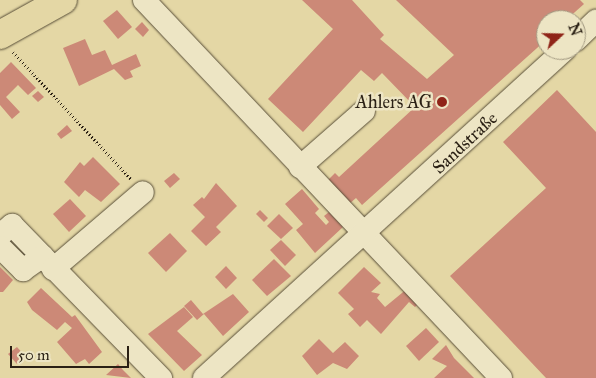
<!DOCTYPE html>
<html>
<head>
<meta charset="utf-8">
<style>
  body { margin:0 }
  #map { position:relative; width:596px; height:378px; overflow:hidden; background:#e4d7a5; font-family:"IM FELL Great Primer",serif }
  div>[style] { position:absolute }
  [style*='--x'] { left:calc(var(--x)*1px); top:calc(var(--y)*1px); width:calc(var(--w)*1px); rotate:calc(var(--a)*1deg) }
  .building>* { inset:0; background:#cc8977 }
  .path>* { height:3px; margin-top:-1.5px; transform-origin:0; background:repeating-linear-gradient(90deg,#2a2014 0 1px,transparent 0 3.5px) }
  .roads { filter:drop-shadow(0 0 1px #584e38) drop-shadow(0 0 1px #584e38) }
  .minor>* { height:22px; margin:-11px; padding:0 11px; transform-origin:11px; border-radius:11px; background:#ede5c4 }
  .major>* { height:28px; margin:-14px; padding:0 14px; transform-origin:14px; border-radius:14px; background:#e4d7a5 }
  .dots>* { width:14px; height:14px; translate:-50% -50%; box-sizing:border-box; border:2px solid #ede5c4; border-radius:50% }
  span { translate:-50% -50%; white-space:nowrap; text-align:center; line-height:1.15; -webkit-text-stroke:5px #ede5c4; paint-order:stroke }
  .poi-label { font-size:18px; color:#2a2014 }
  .right { translate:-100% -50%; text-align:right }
  .street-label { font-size:18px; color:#2a2014 }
  .north { position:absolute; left:536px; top:10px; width:50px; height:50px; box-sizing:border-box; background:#ede5c4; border:1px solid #9f967e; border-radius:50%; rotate:69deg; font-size:14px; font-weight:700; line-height:20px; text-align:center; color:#2a2014 }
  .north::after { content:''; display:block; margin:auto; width:18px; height:22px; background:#8f2418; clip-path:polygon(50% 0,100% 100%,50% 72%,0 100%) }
  .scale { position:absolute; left:10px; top:346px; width:119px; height:22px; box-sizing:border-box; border:2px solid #2a2014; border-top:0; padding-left:6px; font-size:15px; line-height:18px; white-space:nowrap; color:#2a2014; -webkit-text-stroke:4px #ede5c4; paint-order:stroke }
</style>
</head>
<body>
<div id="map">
  <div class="building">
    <div style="clip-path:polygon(302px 0,352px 0,384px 35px,380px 39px,427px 79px,454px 55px,396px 0,580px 0,584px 4px,566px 20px,546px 20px,546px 40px,362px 205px,356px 198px,349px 204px,326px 182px,335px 173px,339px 177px,415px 107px,382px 73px,374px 81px,361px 70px,303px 132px,268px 99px,333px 29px)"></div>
    <div style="clip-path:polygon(117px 10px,132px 27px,118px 39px,103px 21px)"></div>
    <div style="clip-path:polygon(142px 22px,149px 30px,143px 37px,135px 29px)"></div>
    <div style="clip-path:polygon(85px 39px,92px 55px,105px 50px,112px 65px,136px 54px,141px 66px,130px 71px,133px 77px,125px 80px,114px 69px,79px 86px,63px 48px)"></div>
    <div style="clip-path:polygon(11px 62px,36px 88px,28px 95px,18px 85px,6px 97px,20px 112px,12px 119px,0 105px,0 73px)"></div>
    <div style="clip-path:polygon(557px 90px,596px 132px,596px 378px,546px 378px,450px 276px,546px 188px,503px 142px)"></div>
    <div style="clip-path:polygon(38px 91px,44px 97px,38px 102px,32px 96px)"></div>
    <div style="clip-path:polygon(67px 125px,72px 131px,61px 139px,57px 134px)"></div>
    <div style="clip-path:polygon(93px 157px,120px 184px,101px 202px,85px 190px,79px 197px,64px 182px,80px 162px,84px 166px)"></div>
    <div style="clip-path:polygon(174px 173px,180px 179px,170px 188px,164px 181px)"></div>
    <div style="clip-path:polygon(216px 183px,237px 206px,216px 227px,221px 232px,206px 246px,191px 231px,205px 217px,193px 205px,202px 197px,204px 199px)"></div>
    <div style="clip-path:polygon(302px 189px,319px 209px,315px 213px,326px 225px,329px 222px,324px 216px,329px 212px,343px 227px,315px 253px,296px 230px,303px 224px,285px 204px)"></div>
    <div style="clip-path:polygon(70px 199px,86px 216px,69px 232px,53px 214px)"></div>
    <div style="clip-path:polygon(260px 210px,268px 218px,264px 222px,256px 214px)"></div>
    <div style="clip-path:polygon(279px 214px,293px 228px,281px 239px,267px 226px)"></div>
    <div style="clip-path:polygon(170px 233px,187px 251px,166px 272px,148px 253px)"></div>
    <div style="clip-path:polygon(281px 240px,296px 255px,285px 266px,270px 250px)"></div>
    <div style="clip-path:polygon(274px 259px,291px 276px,267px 296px,252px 280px)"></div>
    <div style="clip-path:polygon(226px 266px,237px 278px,226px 289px,215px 277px)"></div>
    <div style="clip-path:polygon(0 267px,13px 280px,3px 292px,0 292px)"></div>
    <div style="clip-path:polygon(364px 267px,381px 283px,371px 292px,380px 294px,377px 298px,385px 307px,408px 288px,421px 301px,415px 307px,409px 302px,381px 334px,367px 320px,360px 327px,348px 314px,354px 309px,338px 293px)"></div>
    <div style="clip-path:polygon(41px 288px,72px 317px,75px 315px,102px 352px,89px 364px,85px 359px,76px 364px,57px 342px,72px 328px,65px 322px,57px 330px,32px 310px,27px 302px)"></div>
    <div style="clip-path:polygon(233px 294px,249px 312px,223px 336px,204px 314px,197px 320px,184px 306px,191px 300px,203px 314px)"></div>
    <div style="clip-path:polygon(184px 307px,193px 317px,177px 331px,202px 355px,184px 371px,148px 334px)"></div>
    <div style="clip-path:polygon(426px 328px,439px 342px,419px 361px,406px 346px)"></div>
    <div style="clip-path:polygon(319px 339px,333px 353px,345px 342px,359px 356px,347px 369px,333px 363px,317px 375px,302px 356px)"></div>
    <div style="clip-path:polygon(446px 345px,454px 358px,474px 378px,434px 378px,447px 366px,432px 359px)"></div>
    <div style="clip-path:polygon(17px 347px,25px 356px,17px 364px,8px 354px)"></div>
    <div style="clip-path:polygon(118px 364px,123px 370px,131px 378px,106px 375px)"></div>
  </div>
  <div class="path">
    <div style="--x:13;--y:52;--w:173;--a:47.1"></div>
  </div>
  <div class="roads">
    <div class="minor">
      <div style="--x:144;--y:0;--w:520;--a:46.64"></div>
      <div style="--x:576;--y:40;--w:28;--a:-44"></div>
      <div style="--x:300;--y:167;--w:85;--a:-41.2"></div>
      <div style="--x:0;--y:235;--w:16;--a:-40"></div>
      <div style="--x:12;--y:225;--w:214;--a:45.8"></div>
      <div style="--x:0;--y:247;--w:33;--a:45"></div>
      <div style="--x:23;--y:270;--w:24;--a:-35"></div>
      <div style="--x:53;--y:269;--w:118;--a:-40.5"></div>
      <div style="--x:204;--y:378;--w:488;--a:-42.3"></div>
    </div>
    <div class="major">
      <div style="--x:0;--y:35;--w:72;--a:-29.1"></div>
    </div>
  </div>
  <div class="dots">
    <div style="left:442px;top:102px;background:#8f2418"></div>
  </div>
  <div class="poi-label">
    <span class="right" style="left:432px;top:102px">Ahlers AG</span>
  </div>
  <div class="street-label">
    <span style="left:465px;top:143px;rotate:-43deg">Sandstraße</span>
  </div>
  <div class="north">N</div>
  <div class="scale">50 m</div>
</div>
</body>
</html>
